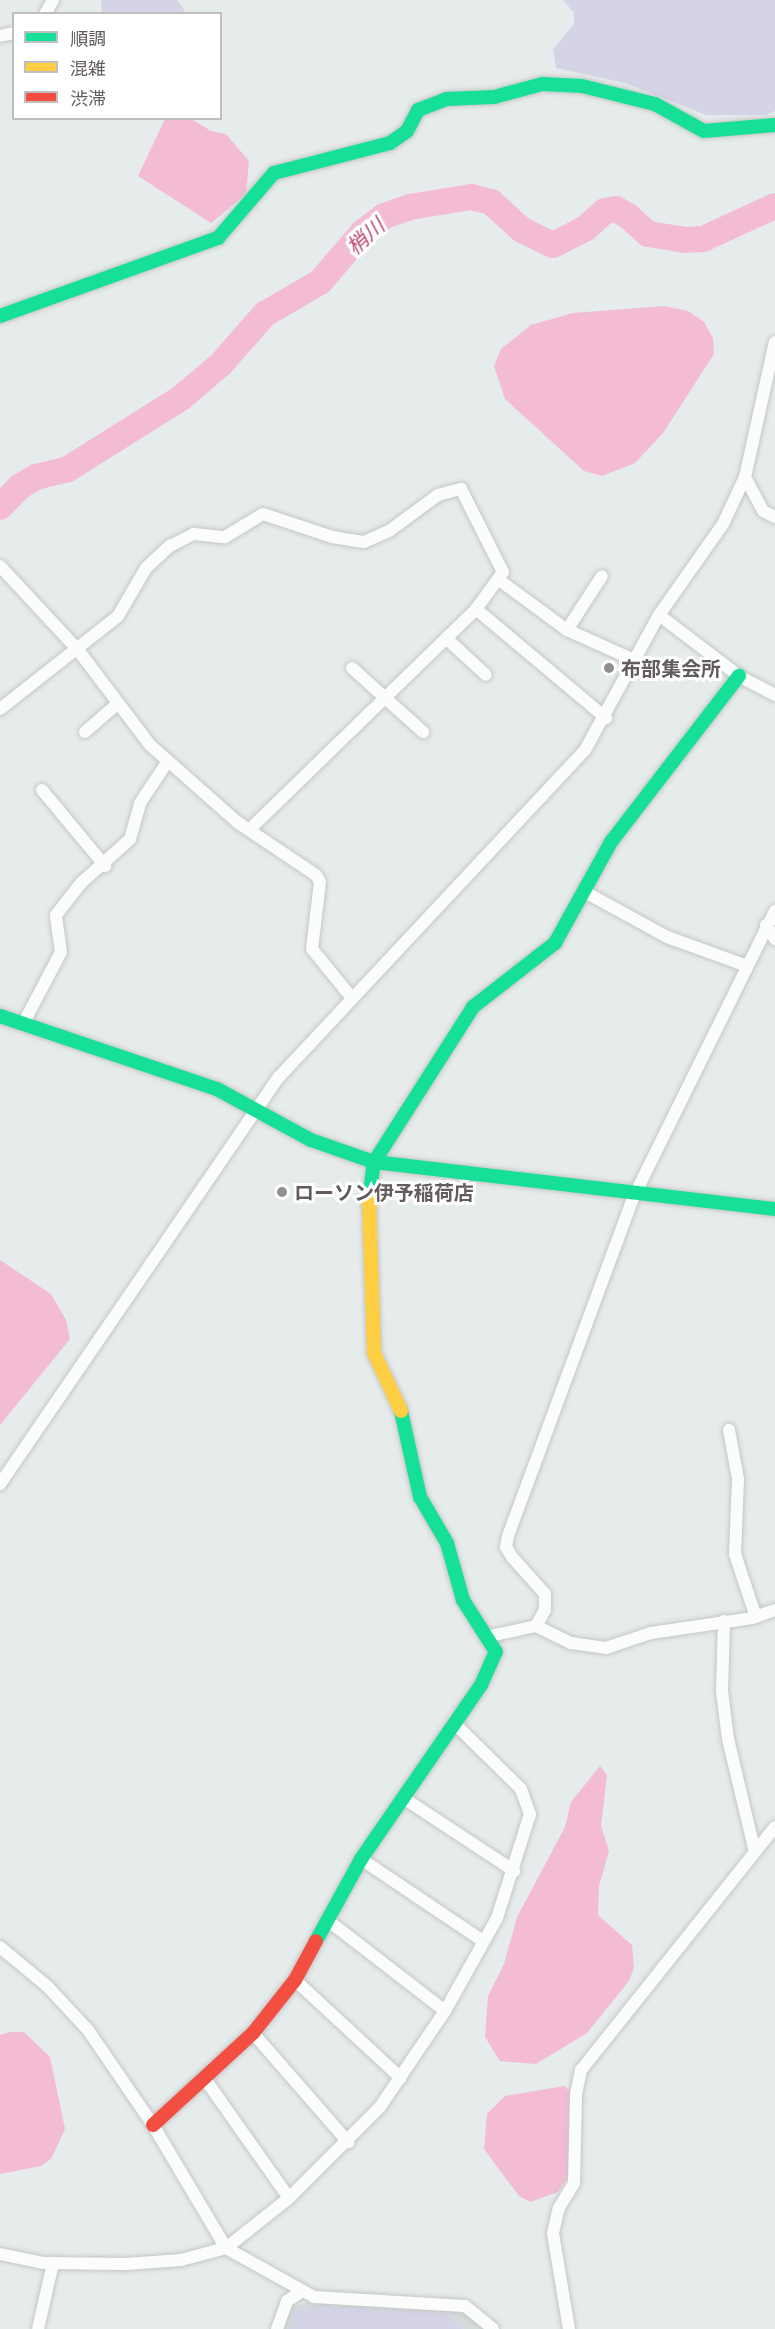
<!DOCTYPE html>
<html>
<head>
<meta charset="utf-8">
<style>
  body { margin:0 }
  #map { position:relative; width:775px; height:2329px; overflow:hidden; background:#e6ebeb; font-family:Barlow,"Noto Sans JP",sans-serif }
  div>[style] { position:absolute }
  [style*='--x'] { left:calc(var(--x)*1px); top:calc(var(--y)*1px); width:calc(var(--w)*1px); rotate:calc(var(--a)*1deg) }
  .education>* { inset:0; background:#d4dbdb }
  .green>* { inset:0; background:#d5d4e7 }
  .water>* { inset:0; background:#f3bcd4 }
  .river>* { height:26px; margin:-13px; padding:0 13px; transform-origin:13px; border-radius:13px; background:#f3bcd4 }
  .roads { filter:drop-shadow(0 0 2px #c7c7c7) drop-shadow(0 0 2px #c7c7c7) }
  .street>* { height:12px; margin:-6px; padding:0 6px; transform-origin:6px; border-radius:6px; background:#fbfcfc }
  .fast>* { height:14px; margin:-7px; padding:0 7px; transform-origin:7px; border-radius:7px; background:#16e098 }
  .slow>* { height:14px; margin:-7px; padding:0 7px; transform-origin:7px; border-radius:7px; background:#ffcf43 }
  .jam>* { height:14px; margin:-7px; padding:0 7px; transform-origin:7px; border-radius:7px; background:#f24e42 }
  .dots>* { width:16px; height:16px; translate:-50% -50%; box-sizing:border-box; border:3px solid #fff; border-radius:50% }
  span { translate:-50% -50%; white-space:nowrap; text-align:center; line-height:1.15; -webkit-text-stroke:6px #fff; paint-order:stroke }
  .poi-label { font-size:20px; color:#635c5e; font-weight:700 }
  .left { translate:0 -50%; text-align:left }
  .water-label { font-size:21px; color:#bb4c71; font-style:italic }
  .legend { position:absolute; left:12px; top:12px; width:210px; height:108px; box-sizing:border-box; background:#fff; border:2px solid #c1bebf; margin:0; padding:8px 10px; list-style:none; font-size:18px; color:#635c5e }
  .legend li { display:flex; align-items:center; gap:12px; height:30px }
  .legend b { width:30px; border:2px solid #c1bebf }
</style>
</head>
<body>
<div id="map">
  <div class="education">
    <div style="clip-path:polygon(310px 2302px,462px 2311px,484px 2329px,283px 2329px,291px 2307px)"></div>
  </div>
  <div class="green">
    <div style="clip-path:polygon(101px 0,177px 0,186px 13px,102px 13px)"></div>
    <div style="clip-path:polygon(563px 0,775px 0,775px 111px,766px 115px,706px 115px,625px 83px,556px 68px,553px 49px,574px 24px,574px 13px)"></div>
    <div style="clip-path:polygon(319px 2306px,446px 2313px,463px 2329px,289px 2329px,295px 2311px)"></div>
  </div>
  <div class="water">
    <div style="clip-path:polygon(165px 119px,191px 119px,211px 131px,226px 134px,249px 161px,246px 194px,211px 223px,138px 176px)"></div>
    <div style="clip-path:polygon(664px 306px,688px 311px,704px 322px,713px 338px,714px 354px,663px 433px,635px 463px,602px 476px,584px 471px,505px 399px,494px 366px,501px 349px,531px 325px,573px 313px)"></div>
    <div style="clip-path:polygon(0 1260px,51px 1294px,66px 1320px,70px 1339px,0 1425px)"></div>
    <div style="clip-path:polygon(600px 1766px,607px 1775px,601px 1826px,609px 1851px,599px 1886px,598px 1915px,632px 1945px,634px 1968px,629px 1981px,587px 2033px,536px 2064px,500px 2061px,485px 2037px,488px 1996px,504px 1964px,517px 1917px,565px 1827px,571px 1802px)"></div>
    <div style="clip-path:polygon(9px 2032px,24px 2032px,50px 2057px,65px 2129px,51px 2159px,41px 2166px,0 2174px,0 2035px)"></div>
    <div style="clip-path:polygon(564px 2086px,570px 2091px,571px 2172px,558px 2192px,530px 2202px,519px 2196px,484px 2149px,487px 2114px,505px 2096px)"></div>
  </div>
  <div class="river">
    <div style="--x:0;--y:507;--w:28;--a:-46"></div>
    <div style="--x:19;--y:487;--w:20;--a:-30"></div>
    <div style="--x:36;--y:477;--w:33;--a:-14"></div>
    <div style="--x:68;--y:469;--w:133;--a:-32.1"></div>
    <div style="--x:181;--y:398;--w:52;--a:-40.4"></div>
    <div style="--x:221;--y:364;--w:67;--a:-48.7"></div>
    <div style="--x:265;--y:314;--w:64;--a:-30.2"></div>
    <div style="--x:320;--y:282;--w:66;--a:-49.3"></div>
    <div style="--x:363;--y:232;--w:26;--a:-37"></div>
    <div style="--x:384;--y:216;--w:28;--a:-19"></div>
    <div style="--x:410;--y:207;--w:62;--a:-9.3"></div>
    <div style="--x:471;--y:197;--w:21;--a:14"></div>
    <div style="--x:491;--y:202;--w:42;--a:42.1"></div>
    <div style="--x:522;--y:230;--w:34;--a:26"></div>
    <div style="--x:553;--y:245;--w:37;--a:-27"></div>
    <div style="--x:586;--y:228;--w:25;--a:-42"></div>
    <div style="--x:605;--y:211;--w:11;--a:-10"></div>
    <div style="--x:616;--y:209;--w:14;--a:30"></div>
    <div style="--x:628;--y:216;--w:27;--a:42"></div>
    <div style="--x:648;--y:234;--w:36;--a:9"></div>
    <div style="--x:684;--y:240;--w:19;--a:-3"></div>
    <div style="--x:703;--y:239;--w:79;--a:-24.6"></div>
  </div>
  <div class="roads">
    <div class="street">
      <div style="--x:45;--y:14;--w:16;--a:-60"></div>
      <div style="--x:0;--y:36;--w:14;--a:-12"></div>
      <div style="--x:745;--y:477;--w:38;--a:62"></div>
      <div style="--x:763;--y:511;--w:13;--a:27"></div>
      <div style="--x:0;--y:566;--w:115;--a:47.1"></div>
      <div style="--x:78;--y:650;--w:119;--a:52.8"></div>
      <div style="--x:150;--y:745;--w:116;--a:41.5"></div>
      <div style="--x:237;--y:822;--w:95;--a:33.9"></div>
      <div style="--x:316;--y:875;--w:8;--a:60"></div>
      <div style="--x:320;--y:882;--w:67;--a:96.8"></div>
      <div style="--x:312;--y:949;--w:62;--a:50.9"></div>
      <div style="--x:499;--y:580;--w:84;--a:36.3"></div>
      <div style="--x:567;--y:630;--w:73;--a:24.1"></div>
      <div style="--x:659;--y:615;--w:101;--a:37.3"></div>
      <div style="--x:739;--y:676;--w:41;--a:27.8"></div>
      <div style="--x:567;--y:630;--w:64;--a:-57.1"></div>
      <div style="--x:446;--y:638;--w:54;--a:42.8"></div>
      <div style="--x:352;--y:668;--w:96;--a:42"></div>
      <div style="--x:0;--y:709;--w:150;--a:-38.2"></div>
      <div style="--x:118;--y:616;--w:56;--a:-59.7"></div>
      <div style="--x:146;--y:568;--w:33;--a:-43"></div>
      <div style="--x:170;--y:546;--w:27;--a:-27"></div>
      <div style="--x:194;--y:534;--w:31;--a:6"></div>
      <div style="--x:225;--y:537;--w:44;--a:-31.2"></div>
      <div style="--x:263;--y:514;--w:73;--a:18.4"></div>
      <div style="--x:332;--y:537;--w:32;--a:9"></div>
      <div style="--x:364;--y:542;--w:27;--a:-24"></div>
      <div style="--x:389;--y:531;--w:61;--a:-36.3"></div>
      <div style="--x:438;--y:495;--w:24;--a:-15"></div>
      <div style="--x:461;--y:489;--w:93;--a:63.2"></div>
      <div style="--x:503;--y:572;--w:46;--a:126.1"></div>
      <div style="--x:85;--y:732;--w:43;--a:-41.2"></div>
      <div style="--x:42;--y:790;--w:99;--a:50.3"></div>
      <div style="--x:249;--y:830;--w:317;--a:-44.2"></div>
      <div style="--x:476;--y:609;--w:170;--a:40"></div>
      <div style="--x:583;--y:891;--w:96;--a:28.7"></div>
      <div style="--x:667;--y:937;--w:85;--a:19.9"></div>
      <div style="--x:766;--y:925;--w:17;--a:57"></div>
      <div style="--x:23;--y:1024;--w:81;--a:-62.2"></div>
      <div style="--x:61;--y:952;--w:37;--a:-98"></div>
      <div style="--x:56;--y:915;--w:41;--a:-52"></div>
      <div style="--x:81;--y:883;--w:66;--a:-41.9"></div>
      <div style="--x:130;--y:839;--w:37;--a:-74"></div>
      <div style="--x:140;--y:803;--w:50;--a:-56.3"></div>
      <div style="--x:729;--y:1430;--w:50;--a:79.6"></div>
      <div style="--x:738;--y:1479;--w:75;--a:92.3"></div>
      <div style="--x:735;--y:1554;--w:66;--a:71.6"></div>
      <div style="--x:0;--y:1484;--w:493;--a:-55.6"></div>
      <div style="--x:279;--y:1077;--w:448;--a:-46.9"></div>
      <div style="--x:585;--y:750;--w:154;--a:-61.3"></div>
      <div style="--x:659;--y:615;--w:111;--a:-54.9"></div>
      <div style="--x:723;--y:524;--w:52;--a:-64.9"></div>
      <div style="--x:745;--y:477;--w:138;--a:-77.5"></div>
      <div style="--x:724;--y:1621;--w:70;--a:91.6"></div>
      <div style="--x:722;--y:1691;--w:48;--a:82.9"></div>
      <div style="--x:728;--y:1739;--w:116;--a:76.6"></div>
      <div style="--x:536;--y:1626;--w:18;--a:-61"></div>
      <div style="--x:545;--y:1610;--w:16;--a:-90"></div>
      <div style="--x:545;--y:1594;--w:50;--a:-131.7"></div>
      <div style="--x:512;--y:1557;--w:12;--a:-121"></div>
      <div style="--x:506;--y:1547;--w:11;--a:-80"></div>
      <div style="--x:508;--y:1536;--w:363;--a:-69.7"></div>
      <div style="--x:634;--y:1196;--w:318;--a:-63.7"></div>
      <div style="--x:490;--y:1636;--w:47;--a:-12.3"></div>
      <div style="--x:536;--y:1626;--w:39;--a:26"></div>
      <div style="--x:571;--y:1643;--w:35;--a:8"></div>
      <div style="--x:606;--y:1648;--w:47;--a:-18.4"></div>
      <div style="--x:651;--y:1633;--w:102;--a:-8.4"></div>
      <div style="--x:752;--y:1618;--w:24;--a:-19"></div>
      <div style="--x:405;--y:1799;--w:131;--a:33.4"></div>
      <div style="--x:361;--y:1859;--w:147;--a:33.9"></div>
      <div style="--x:330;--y:1922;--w:145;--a:37.7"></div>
      <div style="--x:0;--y:1947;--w:62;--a:39.8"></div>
      <div style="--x:48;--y:1987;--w:59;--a:47.1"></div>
      <div style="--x:88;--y:2030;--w:115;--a:55.6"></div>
      <div style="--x:153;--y:2125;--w:143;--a:59.3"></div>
      <div style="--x:226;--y:2248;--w:101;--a:29.1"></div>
      <div style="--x:314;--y:2297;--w:151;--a:3.4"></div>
      <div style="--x:465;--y:2306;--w:36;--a:39"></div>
      <div style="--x:295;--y:1980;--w:144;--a:42.8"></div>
      <div style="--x:253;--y:2033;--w:145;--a:48.9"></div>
      <div style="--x:205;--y:2079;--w:146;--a:54.8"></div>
      <div style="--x:0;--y:2254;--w:44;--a:11.8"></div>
      <div style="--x:43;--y:2263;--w:83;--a:0.7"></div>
      <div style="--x:126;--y:2264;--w:55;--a:-4.2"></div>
      <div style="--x:181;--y:2260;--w:47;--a:-14.9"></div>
      <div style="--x:226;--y:2248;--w:80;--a:-38.4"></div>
      <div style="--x:289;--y:2198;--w:129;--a:-45"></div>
      <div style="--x:380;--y:2107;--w:116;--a:-55.9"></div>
      <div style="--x:445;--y:2011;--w:107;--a:-60.8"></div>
      <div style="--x:497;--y:1918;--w:109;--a:-72.4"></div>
      <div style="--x:530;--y:1814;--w:27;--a:-110"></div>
      <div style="--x:521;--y:1789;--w:93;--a:-135.4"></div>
      <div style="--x:38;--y:2329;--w:68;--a:-77.2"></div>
      <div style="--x:277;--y:2329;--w:30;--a:-70"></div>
      <div style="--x:287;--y:2301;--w:17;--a:-33"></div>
      <div style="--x:569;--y:2329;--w:97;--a:-99.5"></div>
      <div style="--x:553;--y:2233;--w:26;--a:-77"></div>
      <div style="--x:559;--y:2208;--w:29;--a:-59"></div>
      <div style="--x:574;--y:2183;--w:89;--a:-88.7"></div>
      <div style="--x:576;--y:2094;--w:25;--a:-78"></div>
      <div style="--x:581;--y:2070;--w:311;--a:-51.4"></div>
    </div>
    <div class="fast">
      <div style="--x:0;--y:316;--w:232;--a:-19.7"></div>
      <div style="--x:218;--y:238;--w:86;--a:-49.3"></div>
      <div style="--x:274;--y:173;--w:120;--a:-14.5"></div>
      <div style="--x:390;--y:143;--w:21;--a:-35"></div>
      <div style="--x:407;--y:131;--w:24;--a:-62"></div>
      <div style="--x:418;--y:110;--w:30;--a:-21"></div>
      <div style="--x:446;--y:99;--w:48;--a:-2.4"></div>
      <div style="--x:494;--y:97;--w:50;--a:-15.2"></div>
      <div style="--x:542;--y:84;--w:40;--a:2.9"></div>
      <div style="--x:582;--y:86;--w:75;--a:13.9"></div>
      <div style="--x:655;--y:104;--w:56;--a:28.9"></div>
      <div style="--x:704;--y:131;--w:71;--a:-4.8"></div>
      <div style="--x:0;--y:1016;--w:229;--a:18.6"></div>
      <div style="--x:217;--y:1089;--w:107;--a:28.5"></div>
      <div style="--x:311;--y:1140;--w:67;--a:19.2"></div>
      <div style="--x:374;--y:1162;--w:404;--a:6.7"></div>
      <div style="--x:369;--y:1201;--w:39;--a:-83"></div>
      <div style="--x:374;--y:1162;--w:184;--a:-57.4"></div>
      <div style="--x:473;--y:1007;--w:104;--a:-38"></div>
      <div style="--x:555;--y:943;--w:115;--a:-61"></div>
      <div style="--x:611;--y:842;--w:210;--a:-52.4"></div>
      <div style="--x:316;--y:1941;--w:94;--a:-61.2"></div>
      <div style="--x:361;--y:1859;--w:211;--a:-55.4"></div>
      <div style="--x:481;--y:1685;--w:36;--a:-66"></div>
      <div style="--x:496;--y:1652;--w:62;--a:-122.4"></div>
      <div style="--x:463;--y:1600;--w:59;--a:-105.7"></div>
      <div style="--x:447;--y:1543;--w:53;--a:-120.4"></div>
      <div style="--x:420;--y:1497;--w:88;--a:-102.5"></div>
    </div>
    <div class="slow">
      <div style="--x:369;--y:1201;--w:152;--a:88.1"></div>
      <div style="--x:374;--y:1353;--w:64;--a:65"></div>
    </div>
    <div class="jam">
      <div style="--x:153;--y:2125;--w:136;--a:-42.6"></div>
      <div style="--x:253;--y:2033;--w:68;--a:-51.6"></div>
      <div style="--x:295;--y:1980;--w:44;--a:-61.7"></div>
    </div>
  </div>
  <div class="dots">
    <div style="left:609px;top:668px;background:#918e8f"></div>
    <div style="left:282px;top:1192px;background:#918e8f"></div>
  </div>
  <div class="poi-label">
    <span class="left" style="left:621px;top:668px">布部集会所</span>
    <span class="left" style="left:294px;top:1192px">ローソン伊予稲荷店</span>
  </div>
  <div class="water-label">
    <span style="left:365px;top:236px;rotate:-42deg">梢川</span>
  </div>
  <ul class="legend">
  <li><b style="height:8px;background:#16e098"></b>順調</li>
  <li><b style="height:8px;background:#ffcf43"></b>混雑</li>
  <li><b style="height:8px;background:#f24e42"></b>渋滞</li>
  </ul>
</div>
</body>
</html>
